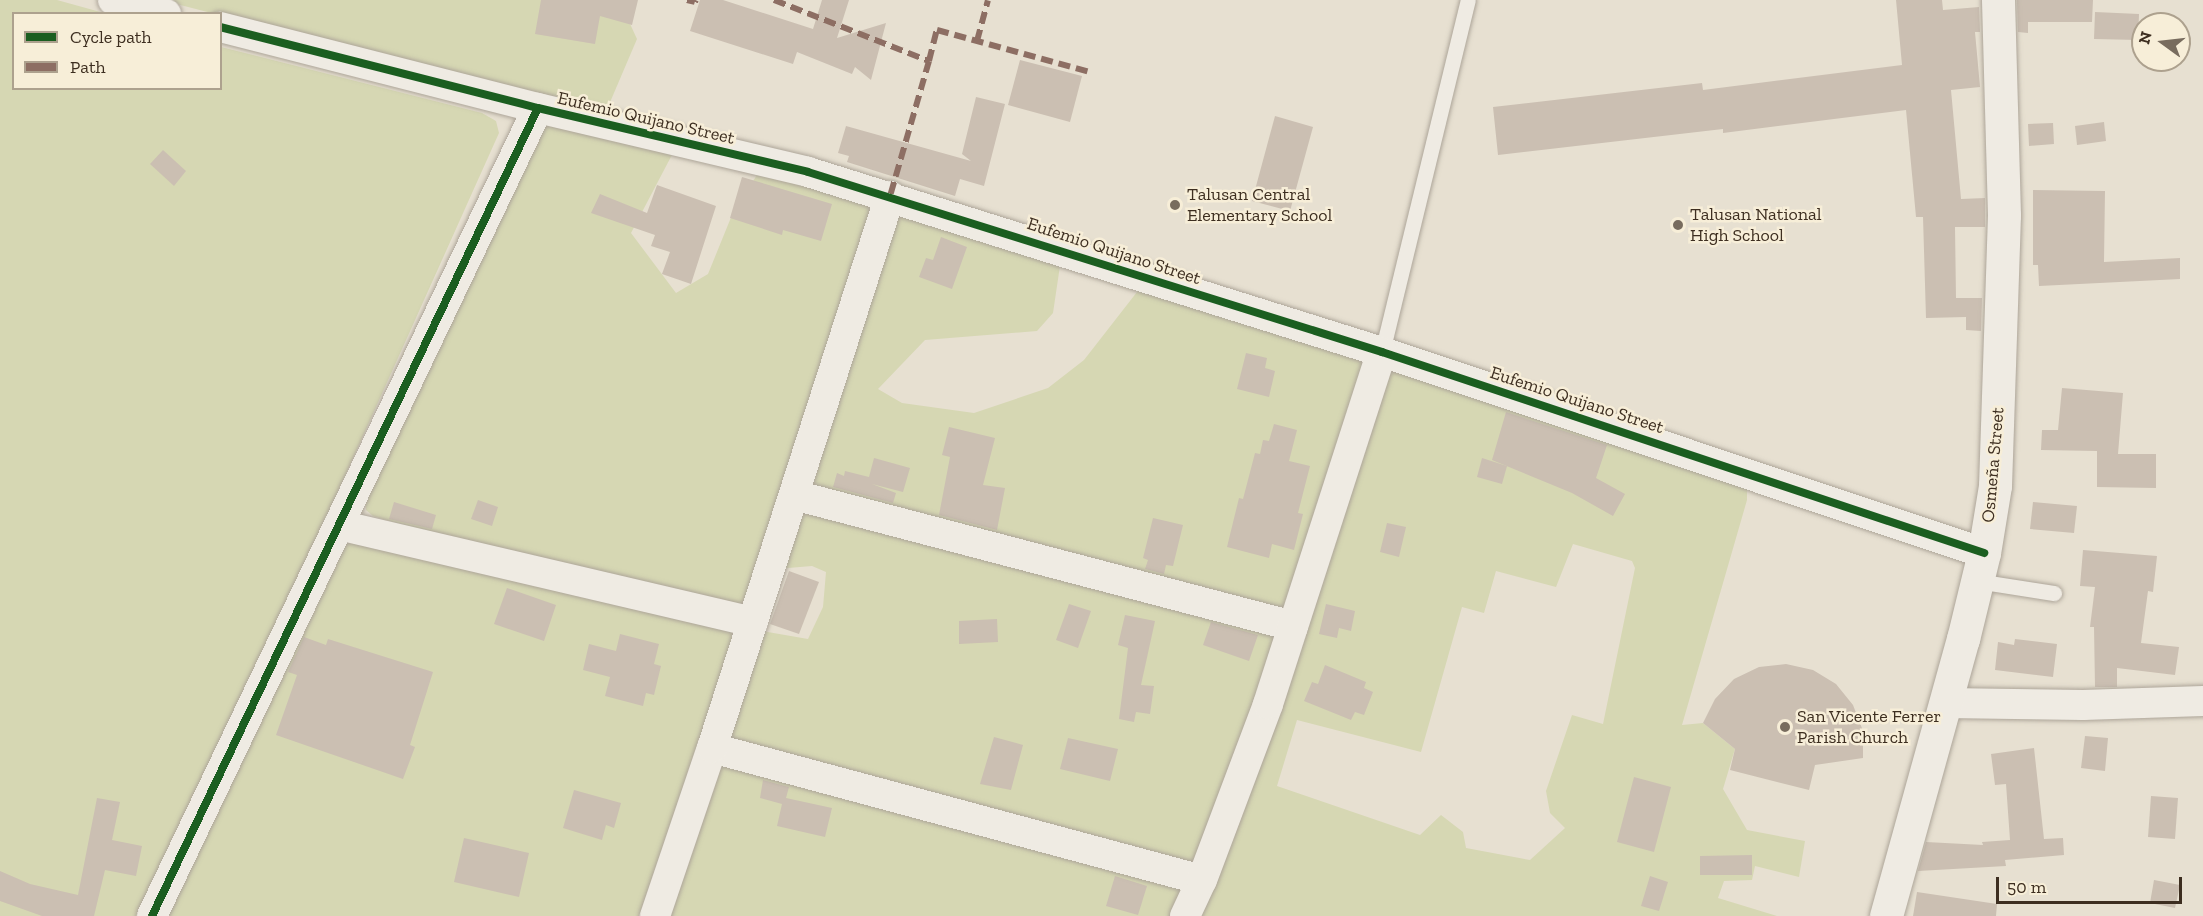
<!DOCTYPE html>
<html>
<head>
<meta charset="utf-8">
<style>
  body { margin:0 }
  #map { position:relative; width:2203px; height:916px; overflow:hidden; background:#e7e0d1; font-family:"Zilla Slab",serif }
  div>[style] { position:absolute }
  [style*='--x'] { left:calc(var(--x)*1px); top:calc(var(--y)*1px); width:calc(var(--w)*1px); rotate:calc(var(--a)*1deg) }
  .green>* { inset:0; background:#d6d7b3 }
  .building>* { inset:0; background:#cbbfb2 }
  .roads { filter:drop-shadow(0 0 2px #ada599) drop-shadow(0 0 2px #ada599) }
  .service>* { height:15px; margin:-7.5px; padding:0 7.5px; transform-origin:7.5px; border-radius:7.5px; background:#efebe3 }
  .minor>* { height:30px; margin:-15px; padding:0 15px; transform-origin:15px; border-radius:15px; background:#efebe3 }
  .secondary>* { height:33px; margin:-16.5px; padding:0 16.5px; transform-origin:16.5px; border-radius:16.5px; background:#efebe3 }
  .quiet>* { height:6px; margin-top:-3px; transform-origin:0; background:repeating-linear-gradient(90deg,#8d6e63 0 12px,transparent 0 18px) }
  .cycleway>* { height:8px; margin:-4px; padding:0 4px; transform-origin:4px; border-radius:4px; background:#1b5e20 }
  .dots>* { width:16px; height:16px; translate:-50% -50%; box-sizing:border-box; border:3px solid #f7eed8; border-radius:50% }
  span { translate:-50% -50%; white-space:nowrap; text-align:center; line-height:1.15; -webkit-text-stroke:5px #f7eed8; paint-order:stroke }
  .street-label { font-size:18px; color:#3d2e20 }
  .poi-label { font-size:18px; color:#3d2e20 }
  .left { translate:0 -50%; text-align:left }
  .legend { position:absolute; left:12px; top:12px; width:210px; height:78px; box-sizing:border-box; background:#f7eed8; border:2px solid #ada18e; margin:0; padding:8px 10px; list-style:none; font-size:18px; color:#3d2e20 }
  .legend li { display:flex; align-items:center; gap:12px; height:30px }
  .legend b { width:30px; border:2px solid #ada18e }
  .north { position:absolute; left:2131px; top:12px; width:60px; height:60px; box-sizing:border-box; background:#f7eed8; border:2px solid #ada18e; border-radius:50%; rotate:285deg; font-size:16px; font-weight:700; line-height:24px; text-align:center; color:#3d2e20 }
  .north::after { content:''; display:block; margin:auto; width:21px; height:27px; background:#786c5e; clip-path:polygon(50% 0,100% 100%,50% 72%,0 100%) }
  .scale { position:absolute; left:1996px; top:877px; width:186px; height:27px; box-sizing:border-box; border:3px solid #3d2e20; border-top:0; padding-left:8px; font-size:18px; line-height:21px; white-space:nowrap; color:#3d2e20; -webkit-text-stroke:4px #f7eed8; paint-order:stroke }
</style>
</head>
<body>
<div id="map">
  <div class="green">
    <div style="clip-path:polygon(0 0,57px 0,104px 13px,14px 14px,14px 88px,220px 88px,221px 47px,482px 113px,496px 121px,499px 133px,187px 828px,144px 916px,0 916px)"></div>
    <div style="clip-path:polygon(161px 0,619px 0,637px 39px,605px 114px)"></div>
    <div style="clip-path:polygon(543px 119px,674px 151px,631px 233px,676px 293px,708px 274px,732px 215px,760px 170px,870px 202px,872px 221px,743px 606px,511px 559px,373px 516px,366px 510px,365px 500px)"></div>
    <div style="clip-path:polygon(902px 209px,1061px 259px,1053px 313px,1037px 331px,925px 340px,878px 389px,902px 403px,974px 413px,1048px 388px,1084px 360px,1144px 283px,1369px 353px,1284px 608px,811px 491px,893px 223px)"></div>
    <div style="clip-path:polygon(evenodd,1389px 370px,1747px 485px,1747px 500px,1682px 725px,1703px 723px,1735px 749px,1723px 789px,1747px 830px,1805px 841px,1799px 877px,1755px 866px,1752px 880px,1724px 881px,1718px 898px,1777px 916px,1200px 916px,1389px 370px,1573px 544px,1632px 561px,1635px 568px,1603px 724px,1572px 715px,1546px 791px,1550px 813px,1565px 828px,1530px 860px,1466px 848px,1463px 832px,1441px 815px,1420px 835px,1277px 786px,1297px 720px,1421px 752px,1462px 607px,1484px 613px,1496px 571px,1556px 587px,1573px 544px)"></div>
    <div style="clip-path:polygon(798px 511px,1282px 636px,1195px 864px,724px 743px,757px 630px,808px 639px,823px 607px,826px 572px,812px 566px,776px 569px)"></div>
    <div style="clip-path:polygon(345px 536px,737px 629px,639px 916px,165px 916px)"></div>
    <div style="clip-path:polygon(718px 757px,1187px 883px,1174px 916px,668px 916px)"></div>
  </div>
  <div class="building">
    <div style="clip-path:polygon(541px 0,638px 0,632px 25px,600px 16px,595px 44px,535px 34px)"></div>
    <div style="clip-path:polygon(700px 0,723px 0,813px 29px,822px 0,849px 0,837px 38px,886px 23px,871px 80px,855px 67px,852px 74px,797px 52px,793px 64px,690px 31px)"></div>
    <div style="clip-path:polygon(1896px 0,1942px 0,1943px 10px,1979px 7px,1980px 32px,1975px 32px,1980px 87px,1951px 90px,1961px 199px,1985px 198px,1985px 227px,1955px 227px,1956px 298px,1982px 298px,1981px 331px,1966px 330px,1966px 317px,1926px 318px,1923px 217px,1916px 217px,1906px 110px,1723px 133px,1723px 129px,1498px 155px,1493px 107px,1702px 83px,1703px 90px,1902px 65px)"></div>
    <div style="clip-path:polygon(2017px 0,2093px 0,2092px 22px,2028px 22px,2028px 33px,2018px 32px)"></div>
    <div style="clip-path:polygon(2095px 12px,2139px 14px,2138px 40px,2094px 39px)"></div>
    <div style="clip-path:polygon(1020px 60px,1082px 76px,1070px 122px,1008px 105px)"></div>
    <div style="clip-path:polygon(976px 97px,1005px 104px,984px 186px,960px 179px,955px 196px,847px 162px,849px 156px,838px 153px,846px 126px,971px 161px,962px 154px)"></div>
    <div style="clip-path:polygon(1275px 116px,1313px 127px,1290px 211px,1252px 201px)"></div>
    <div style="clip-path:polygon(2104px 122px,2106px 141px,2077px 145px,2075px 126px)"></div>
    <div style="clip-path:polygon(2053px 123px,2054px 144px,2029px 146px,2028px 124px)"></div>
    <div style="clip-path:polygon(163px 150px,186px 171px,174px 186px,150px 164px)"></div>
    <div style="clip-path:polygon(742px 177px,832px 204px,821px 241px,783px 230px,782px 235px,730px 218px)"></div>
    <div style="clip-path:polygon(657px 185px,716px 206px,691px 284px,662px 274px,670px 252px,651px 246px,655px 235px,591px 213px,600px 194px,647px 213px)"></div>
    <div style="clip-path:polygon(2033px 190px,2105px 191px,2104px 262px,2180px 258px,2180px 279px,2039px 286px,2038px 265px,2033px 265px)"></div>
    <div style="clip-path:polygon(941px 237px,967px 247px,952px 289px,919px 277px,926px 258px,933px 260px)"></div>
    <div style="clip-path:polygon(1246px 353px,1267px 358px,1265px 368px,1275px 371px,1269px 397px,1237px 389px)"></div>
    <div style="clip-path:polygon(2062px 388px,2123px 393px,2118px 454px,2156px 454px,2156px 488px,2097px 487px,2097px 451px,2041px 450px,2042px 430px,2058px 430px)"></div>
    <div style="clip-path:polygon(1506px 412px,1607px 445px,1596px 478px,1625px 494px,1613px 516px,1572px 493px,1492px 460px)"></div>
    <div style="clip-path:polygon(1274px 424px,1297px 430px,1289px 461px,1310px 466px,1298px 513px,1303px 514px,1294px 550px,1272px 544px,1269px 558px,1227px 547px,1239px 498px,1243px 499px,1255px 453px,1260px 454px,1263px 440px,1269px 441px)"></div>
    <div style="clip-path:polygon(949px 427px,995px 438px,983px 485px,1005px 488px,997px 530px,939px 515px,950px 457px,942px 455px)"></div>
    <div style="clip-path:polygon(874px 458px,910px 468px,903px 492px,872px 484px,896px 493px,893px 503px,833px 487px,837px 473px,844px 476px,845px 471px,869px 477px)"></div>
    <div style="clip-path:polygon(1482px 458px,1507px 466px,1502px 484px,1477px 477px)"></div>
    <div style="clip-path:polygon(478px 500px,498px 507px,492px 526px,471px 519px)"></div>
    <div style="clip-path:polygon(394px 502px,436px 515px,432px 529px,389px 519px)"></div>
    <div style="clip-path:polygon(2033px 502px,2077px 506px,2074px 533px,2030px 529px)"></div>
    <div style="clip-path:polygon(1153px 518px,1183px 525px,1173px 566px,1166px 565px,1164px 574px,1145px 569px,1148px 560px,1143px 558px)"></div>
    <div style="clip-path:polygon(1387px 523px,1406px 527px,1399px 557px,1380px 552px)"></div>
    <div style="clip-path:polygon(2083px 550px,2157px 556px,2153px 592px,2148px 591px,2141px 643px,2179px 647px,2175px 675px,2117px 668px,2117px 687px,2095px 687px,2094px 627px,2090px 627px,2095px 587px,2080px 586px)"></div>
    <div style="clip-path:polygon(789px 571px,819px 582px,799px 634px,770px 624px)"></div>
    <div style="clip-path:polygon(507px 588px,556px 605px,544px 641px,494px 624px)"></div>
    <div style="clip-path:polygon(1069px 604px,1091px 611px,1078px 648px,1056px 640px)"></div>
    <div style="clip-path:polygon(1326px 604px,1355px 611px,1351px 631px,1339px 628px,1337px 638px,1319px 634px)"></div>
    <div style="clip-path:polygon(1125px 615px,1155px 621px,1141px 685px,1154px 686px,1150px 714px,1136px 712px,1134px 722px,1119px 719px,1128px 648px,1118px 645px)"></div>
    <div style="clip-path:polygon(997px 619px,998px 642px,959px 644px,959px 621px)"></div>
    <div style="clip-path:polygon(1211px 622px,1258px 635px,1249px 661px,1203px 645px)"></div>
    <div style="clip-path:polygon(620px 634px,659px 644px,654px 664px,661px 666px,654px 695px,646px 693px,643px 706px,605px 696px,610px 677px,583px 670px,589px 644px,616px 651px)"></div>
    <div style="clip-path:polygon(304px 637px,326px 645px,328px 639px,433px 672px,410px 745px,415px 747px,403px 779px,276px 735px,297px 675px,288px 672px)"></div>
    <div style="clip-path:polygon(2015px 639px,2057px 644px,2053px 677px,1995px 670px,1998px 642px,2014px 645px)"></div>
    <div style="clip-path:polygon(1786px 664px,1813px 670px,1836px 684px,1853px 705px,1863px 731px,1863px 758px,1815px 765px,1809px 790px,1730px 770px,1735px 749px,1703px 723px,1715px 699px,1734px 679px,1759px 667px)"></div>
    <div style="clip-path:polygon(1325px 665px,1366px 682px,1364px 688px,1373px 692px,1364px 715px,1355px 712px,1351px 720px,1304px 701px,1312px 682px,1318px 684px)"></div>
    <div style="clip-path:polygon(2085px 736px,2108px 738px,2105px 771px,2081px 768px)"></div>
    <div style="clip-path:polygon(994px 737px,1023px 745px,1011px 790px,980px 784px)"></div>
    <div style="clip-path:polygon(1068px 738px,1118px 749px,1110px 781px,1060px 769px)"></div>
    <div style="clip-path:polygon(2034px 748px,2044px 839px,2063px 838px,2064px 855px,2005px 860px,2006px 866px,1918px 871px,1926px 842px,1983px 845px,1982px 842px,2010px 840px,2006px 784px,1995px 785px,1991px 754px)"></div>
    <div style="clip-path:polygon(1634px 777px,1671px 787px,1654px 852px,1617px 842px)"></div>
    <div style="clip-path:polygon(763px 780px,789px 787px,786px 798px,832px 808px,825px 837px,777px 826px,782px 804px,760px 798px)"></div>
    <div style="clip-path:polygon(574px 790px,621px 803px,614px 828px,606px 825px,602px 840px,563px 828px)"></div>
    <div style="clip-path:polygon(2151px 796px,2178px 798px,2175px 839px,2148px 837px)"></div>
    <div style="clip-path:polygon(97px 798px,120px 802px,112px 840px,142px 846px,136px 876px,105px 870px,94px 916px,42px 916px,0 901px,0 871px,30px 884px,78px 895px)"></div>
    <div style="clip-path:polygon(464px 838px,529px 853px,519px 897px,454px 882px)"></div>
    <div style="clip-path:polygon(1752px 855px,1752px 875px,1700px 875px,1700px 856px)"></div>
    <div style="clip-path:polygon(1115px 876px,1147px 886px,1138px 915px,1106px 906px)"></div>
    <div style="clip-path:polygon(1650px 876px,1668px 882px,1659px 911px,1641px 906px)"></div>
    <div style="clip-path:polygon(2154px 880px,2180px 885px,2175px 908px,2150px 903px)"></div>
    <div style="clip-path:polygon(1917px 892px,1997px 904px,1996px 916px,1913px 916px)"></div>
  </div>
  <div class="roads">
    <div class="service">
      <div style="--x:1382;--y:352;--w:362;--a:-76.3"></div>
      <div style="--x:1977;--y:581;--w:78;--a:8.9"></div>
    </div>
    <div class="minor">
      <div style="--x:113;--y:0;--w:55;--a:14.8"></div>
      <div style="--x:220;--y:27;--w:328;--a:14.3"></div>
      <div style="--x:538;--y:108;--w:277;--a:13.3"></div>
      <div style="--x:808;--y:172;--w:602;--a:17.41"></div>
      <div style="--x:1382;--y:352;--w:635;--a:18.46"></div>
      <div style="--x:794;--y:495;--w:516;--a:14.71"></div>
      <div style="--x:339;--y:525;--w:425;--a:13.2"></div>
      <div style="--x:1946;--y:703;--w:137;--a:0.8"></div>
      <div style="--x:2083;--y:705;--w:120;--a:-1.9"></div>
      <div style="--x:712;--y:748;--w:507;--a:15.08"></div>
      <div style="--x:152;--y:916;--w:895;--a:-64.47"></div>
      <div style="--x:655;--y:916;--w:177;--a:-71.3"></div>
      <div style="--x:712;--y:748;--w:580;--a:-72.13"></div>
      <div style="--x:1185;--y:916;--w:40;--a:-65"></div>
      <div style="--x:1202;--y:880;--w:188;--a:-69.4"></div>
      <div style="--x:1268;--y:704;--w:370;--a:-72.1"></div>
    </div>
    <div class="secondary">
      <div style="--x:1886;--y:916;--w:288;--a:-74.5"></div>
      <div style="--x:1963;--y:639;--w:89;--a:-76.3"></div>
      <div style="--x:1984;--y:553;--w:68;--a:-80.7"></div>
      <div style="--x:1995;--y:486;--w:271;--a:-88.1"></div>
      <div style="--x:2004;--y:215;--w:215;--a:-91.6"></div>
    </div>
  </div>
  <div class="quiet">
    <div style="--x:687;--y:0;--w:8;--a:14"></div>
    <div style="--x:695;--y:2;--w:2;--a:-63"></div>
    <div style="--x:774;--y:0;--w:167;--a:21.5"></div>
    <div style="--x:929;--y:61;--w:141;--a:106.1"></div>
    <div style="--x:977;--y:41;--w:42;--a:-75"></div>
    <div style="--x:929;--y:61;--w:32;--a:-76"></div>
    <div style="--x:937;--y:30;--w:159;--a:15.4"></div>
  </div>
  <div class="cycleway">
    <div style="--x:220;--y:27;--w:328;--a:14.3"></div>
    <div style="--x:538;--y:108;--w:277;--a:13.3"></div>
    <div style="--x:808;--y:172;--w:602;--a:17.41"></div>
    <div style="--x:1382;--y:352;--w:635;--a:18.46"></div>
    <div style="--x:152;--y:916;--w:895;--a:-64.47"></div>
  </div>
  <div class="dots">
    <div style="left:1175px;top:205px;background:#786c5e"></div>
    <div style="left:1678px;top:225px;background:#786c5e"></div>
    <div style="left:1785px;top:727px;background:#786c5e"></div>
  </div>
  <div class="street-label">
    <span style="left:646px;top:118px;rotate:13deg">Eufemio Quijano Street</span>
    <span style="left:1114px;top:251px;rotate:18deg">Eufemio Quijano Street</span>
    <span style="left:1577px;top:400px;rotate:18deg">Eufemio Quijano Street</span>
    <span style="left:1993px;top:465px;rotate:-85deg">Osmeña Street</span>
  </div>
  <div class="poi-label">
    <span class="left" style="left:1187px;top:205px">Talusan Central<br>Elementary School</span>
    <span class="left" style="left:1690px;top:225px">Talusan National<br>High School</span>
    <span class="left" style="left:1797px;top:727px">San Vicente Ferrer<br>Parish Church</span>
  </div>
  <ul class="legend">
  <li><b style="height:8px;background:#1b5e20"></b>Cycle path</li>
  <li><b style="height:8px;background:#8d6e63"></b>Path</li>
  </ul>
  <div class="north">N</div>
  <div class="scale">50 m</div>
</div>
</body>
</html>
